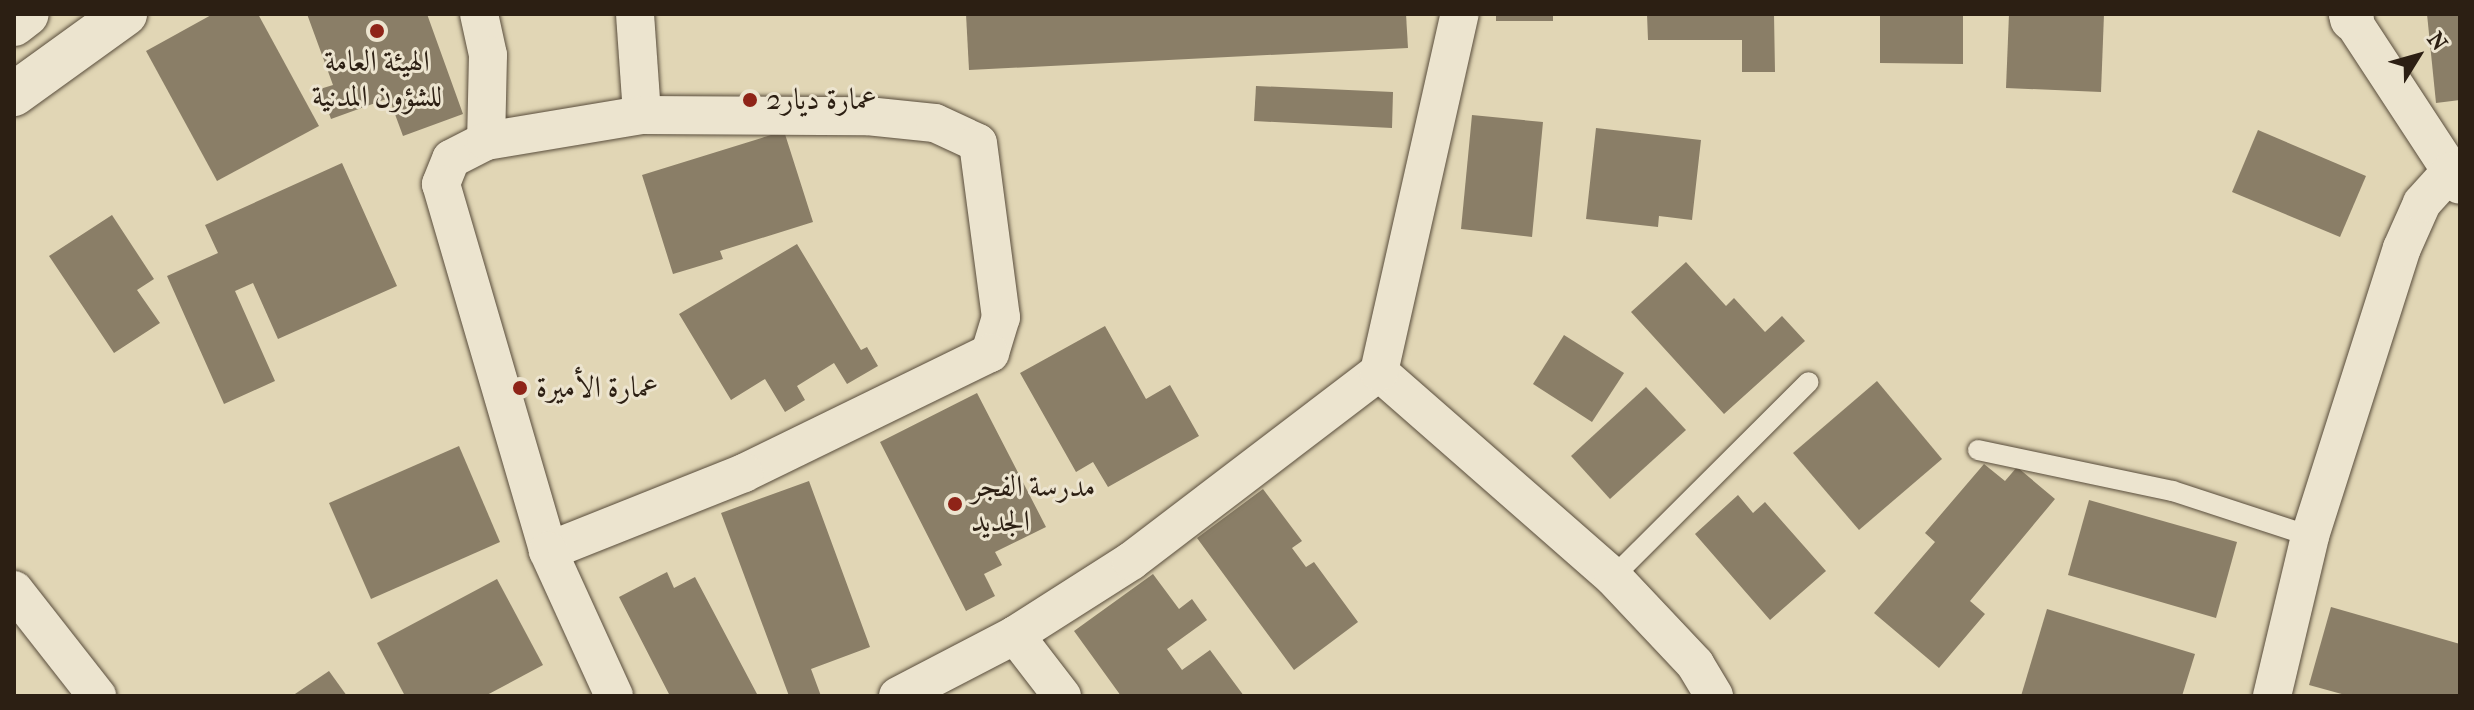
<!DOCTYPE html>
<html>
<head>
<meta charset="utf-8">
<style>
  body { margin:0 }
  #map { position:relative; width:2474px; height:710px; overflow:hidden; background:#e1d6b5; font-family:"IM FELL French Canon",Amiri,serif }
  div>[style] { position:absolute }
  [style*='--x'] { left:calc(var(--x)*1px); top:calc(var(--y)*1px); width:calc(var(--w)*1px); rotate:calc(var(--a)*1deg) }
  .building>* { inset:0; background:#8a7e67 }
  .roads { filter:drop-shadow(0 0 2px #594d3c) drop-shadow(0 0 2px #594d3c) }
  .lane>* { height:20px; margin:-10px; padding:0 10px; transform-origin:10px; border-radius:10px; background:#ece4cf }
  .street>* { height:38px; margin:-19px; padding:0 19px; transform-origin:19px; border-radius:19px; background:#ece4cf }
  .secondary>* { height:44px; margin:-22px; padding:0 22px; transform-origin:22px; border-radius:22px; background:#ece4cf }
  .dots>* { width:22px; height:22px; translate:-50% -50%; box-sizing:border-box; border:4px solid #ece4cf; border-radius:50% }
  span { translate:-50% -50%; white-space:nowrap; text-align:center; line-height:1.15; -webkit-text-stroke:6px #ece4cf; paint-order:stroke }
  .poi-label { font-size:30px; color:#2c1f13 }
  .left { translate:0 -50%; text-align:left }
  .frame { position:absolute; inset:0; border:16px solid #2c1f13; pointer-events:none }
  .north { position:absolute; left:2378px; top:16px; width:80px; height:80px; -webkit-text-stroke:6px #ece4cf; paint-order:stroke; rotate:53deg; font-size:22px; font-weight:700; line-height:32px; text-align:center; color:#2c1f13 }
  .north::after { content:''; display:block; margin:auto; width:28px; height:36px; background:#2c1f13; clip-path:polygon(50% 0,100% 100%,50% 72%,0 100%) }
</style>
</head>
<body>
<div id="map">
  <div class="building">
    <div style="clip-path:polygon(213px 14px,258px 14px,319px 126px,217px 181px,146px 51px)"></div>
    <div style="clip-path:polygon(307px 14px,427px 14px,463px 114px,403px 136px,389px 98px,331px 119px,320px 89px,333px 85px)"></div>
    <div style="clip-path:polygon(966px 14px,1406px 14px,1408px 48px,969px 70px)"></div>
    <div style="clip-path:polygon(1496px 14px,1553px 14px,1553px 21px,1496px 21px)"></div>
    <div style="clip-path:polygon(1647px 14px,1774px 14px,1775px 72px,1742px 72px,1742px 40px,1648px 40px)"></div>
    <div style="clip-path:polygon(1880px 14px,1963px 14px,1963px 64px,1880px 63px)"></div>
    <div style="clip-path:polygon(2009px 14px,2104px 14px,2101px 92px,2006px 88px)"></div>
    <div style="clip-path:polygon(2427px 14px,2460px 14px,2460px 100px,2436px 103px)"></div>
    <div style="clip-path:polygon(1256px 86px,1393px 92px,1392px 128px,1254px 121px)"></div>
    <div style="clip-path:polygon(1472px 115px,1543px 122px,1532px 237px,1461px 229px)"></div>
    <div style="clip-path:polygon(1596px 128px,1701px 140px,1692px 220px,1659px 216px,1658px 227px,1586px 219px)"></div>
    <div style="clip-path:polygon(2258px 130px,2366px 176px,2340px 237px,2232px 192px)"></div>
    <div style="clip-path:polygon(784px 131px,813px 222px,720px 251px,723px 259px,673px 274px,642px 175px)"></div>
    <div style="clip-path:polygon(342px 163px,397px 286px,278px 339px,253px 283px,235px 291px,275px 381px,224px 404px,167px 276px,218px 253px,205px 225px)"></div>
    <div style="clip-path:polygon(112px 215px,154px 279px,137px 290px,160px 323px,114px 353px,49px 256px)"></div>
    <div style="clip-path:polygon(797px 244px,861px 350px,867px 347px,878px 366px,847px 384px,834px 363px,797px 386px,805px 400px,785px 412px,765px 379px,731px 400px,679px 314px)"></div>
    <div style="clip-path:polygon(1686px 262px,1726px 306px,1734px 298px,1765px 332px,1782px 316px,1805px 341px,1724px 414px,1631px 312px)"></div>
    <div style="clip-path:polygon(1105px 326px,1146px 399px,1170px 385px,1199px 436px,1108px 487px,1093px 462px,1076px 472px,1020px 373px)"></div>
    <div style="clip-path:polygon(1564px 335px,1624px 373px,1592px 422px,1533px 384px)"></div>
    <div style="clip-path:polygon(1877px 381px,1942px 459px,1859px 530px,1793px 453px)"></div>
    <div style="clip-path:polygon(1646px 387px,1686px 430px,1610px 499px,1571px 456px)"></div>
    <div style="clip-path:polygon(977px 393px,1046px 527px,995px 552px,1002px 565px,984px 574px,995px 596px,966px 611px,880px 442px)"></div>
    <div style="clip-path:polygon(459px 446px,500px 542px,371px 599px,329px 503px)"></div>
    <div style="clip-path:polygon(1984px 464px,2005px 481px,2017px 467px,2055px 499px,1970px 601px,1985px 614px,1939px 668px,1874px 613px,1935px 542px,1925px 533px)"></div>
    <div style="clip-path:polygon(809px 481px,870px 647px,811px 669px,821px 696px,789px 696px,721px 513px)"></div>
    <div style="clip-path:polygon(1263px 489px,1302px 541px,1292px 548px,1306px 567px,1314px 562px,1358px 622px,1294px 670px,1197px 538px)"></div>
    <div style="clip-path:polygon(1738px 495px,1753px 513px,1765px 502px,1826px 571px,1770px 620px,1695px 534px)"></div>
    <div style="clip-path:polygon(2089px 500px,2237px 542px,2216px 618px,2068px 575px)"></div>
    <div style="clip-path:polygon(667px 572px,674px 588px,695px 577px,757px 694px,670px 696px,619px 597px)"></div>
    <div style="clip-path:polygon(1153px 574px,1179px 609px,1192px 599px,1207px 620px,1167px 649px,1182px 670px,1210px 650px,1244px 696px,1121px 696px,1074px 631px)"></div>
    <div style="clip-path:polygon(497px 579px,543px 665px,485px 696px,405px 696px,377px 643px)"></div>
    <div style="clip-path:polygon(2331px 607px,2460px 644px,2460px 696px,2349px 696px,2309px 685px)"></div>
    <div style="clip-path:polygon(2047px 609px,2195px 654px,2182px 696px,2021px 696px)"></div>
    <div style="clip-path:polygon(329px 671px,347px 696px,292px 696px)"></div>
  </div>
  <div class="roads">
    <div class="lane">
      <div style="--x:1978;--y:450;--w:199;--a:11.9"></div>
      <div style="--x:2173;--y:491;--w:144;--a:18.2"></div>
      <div style="--x:1613;--y:577;--w:276;--a:-44.9"></div>
    </div>
    <div class="street">
      <div style="--x:479;--y:14;--w:42;--a:77.6"></div>
      <div style="--x:488;--y:55;--w:86;--a:91.3"></div>
      <div style="--x:486;--y:141;--w:39;--a:153"></div>
      <div style="--x:451;--y:159;--w:27;--a:112"></div>
      <div style="--x:441;--y:184;--w:382;--a:73.7"></div>
      <div style="--x:635;--y:14;--w:101;--a:86"></div>
      <div style="--x:2348;--y:14;--w:204;--a:56.8"></div>
      <div style="--x:486;--y:141;--w:158;--a:-9.5"></div>
      <div style="--x:642;--y:115;--w:225;--a:0.3"></div>
      <div style="--x:867;--y:116;--w:68;--a:5.9"></div>
      <div style="--x:935;--y:123;--w:47;--a:24.9"></div>
      <div style="--x:978;--y:143;--w:176;--a:82.5"></div>
      <div style="--x:1001;--y:317;--w:38;--a:107"></div>
      <div style="--x:990;--y:353;--w:274;--a:154"></div>
      <div style="--x:744;--y:473;--w:211;--a:158.3"></div>
      <div style="--x:548;--y:551;--w:159;--a:65.5"></div>
      <div style="--x:1379;--y:372;--w:311;--a:41.2"></div>
      <div style="--x:1613;--y:577;--w:120;--a:46.7"></div>
      <div style="--x:1695;--y:664;--w:37;--a:59"></div>
      <div style="--x:14;--y:590;--w:135;--a:51.9"></div>
      <div style="--x:1015;--y:635;--w:77;--a:52.4"></div>
      <div style="--x:898;--y:696;--w:132;--a:-27.5"></div>
      <div style="--x:1015;--y:635;--w:138;--a:-32.5"></div>
      <div style="--x:1131;--y:561;--w:312;--a:-37.3"></div>
      <div style="--x:1379;--y:372;--w:367;--a:-77.3"></div>
      <div style="--x:2272;--y:696;--w:164;--a:-76.6"></div>
      <div style="--x:2310;--y:536;--w:302;--a:-72.3"></div>
      <div style="--x:2402;--y:248;--w:49;--a:-66"></div>
      <div style="--x:2422;--y:203;--w:42;--a:-47.9"></div>
    </div>
    <div class="secondary">
      <div style="--x:2351;--y:14;--w:5;--a:79"></div>
      <div style="--x:14;--y:24;--w:16;--a:-38"></div>
      <div style="--x:14;--y:94;--w:137;--a:-35.8"></div>
    </div>
  </div>
  <div class="dots">
    <div style="left:377px;top:31px;background:#8f2418"></div>
    <div style="left:750px;top:100px;background:#8f2418"></div>
    <div style="left:520px;top:388px;background:#8f2418"></div>
    <div style="left:955px;top:504px;background:#8f2418"></div>
  </div>
  <div class="poi-label">
    <span style="left:377px;top:79px">الهيئة العامة<br>للشؤون المدنية</span>
    <span class="left" style="left:766px;top:100px">عمارة ديار2</span>
    <span class="left" style="left:536px;top:388px">عمارة الأميرة</span>
    <span class="left" style="left:971px;top:504px">مدرسة الفجر<br>الجديد</span>
  </div>
  <div class="frame"></div>
  <div class="north">N</div>
</div>
</body>
</html>
